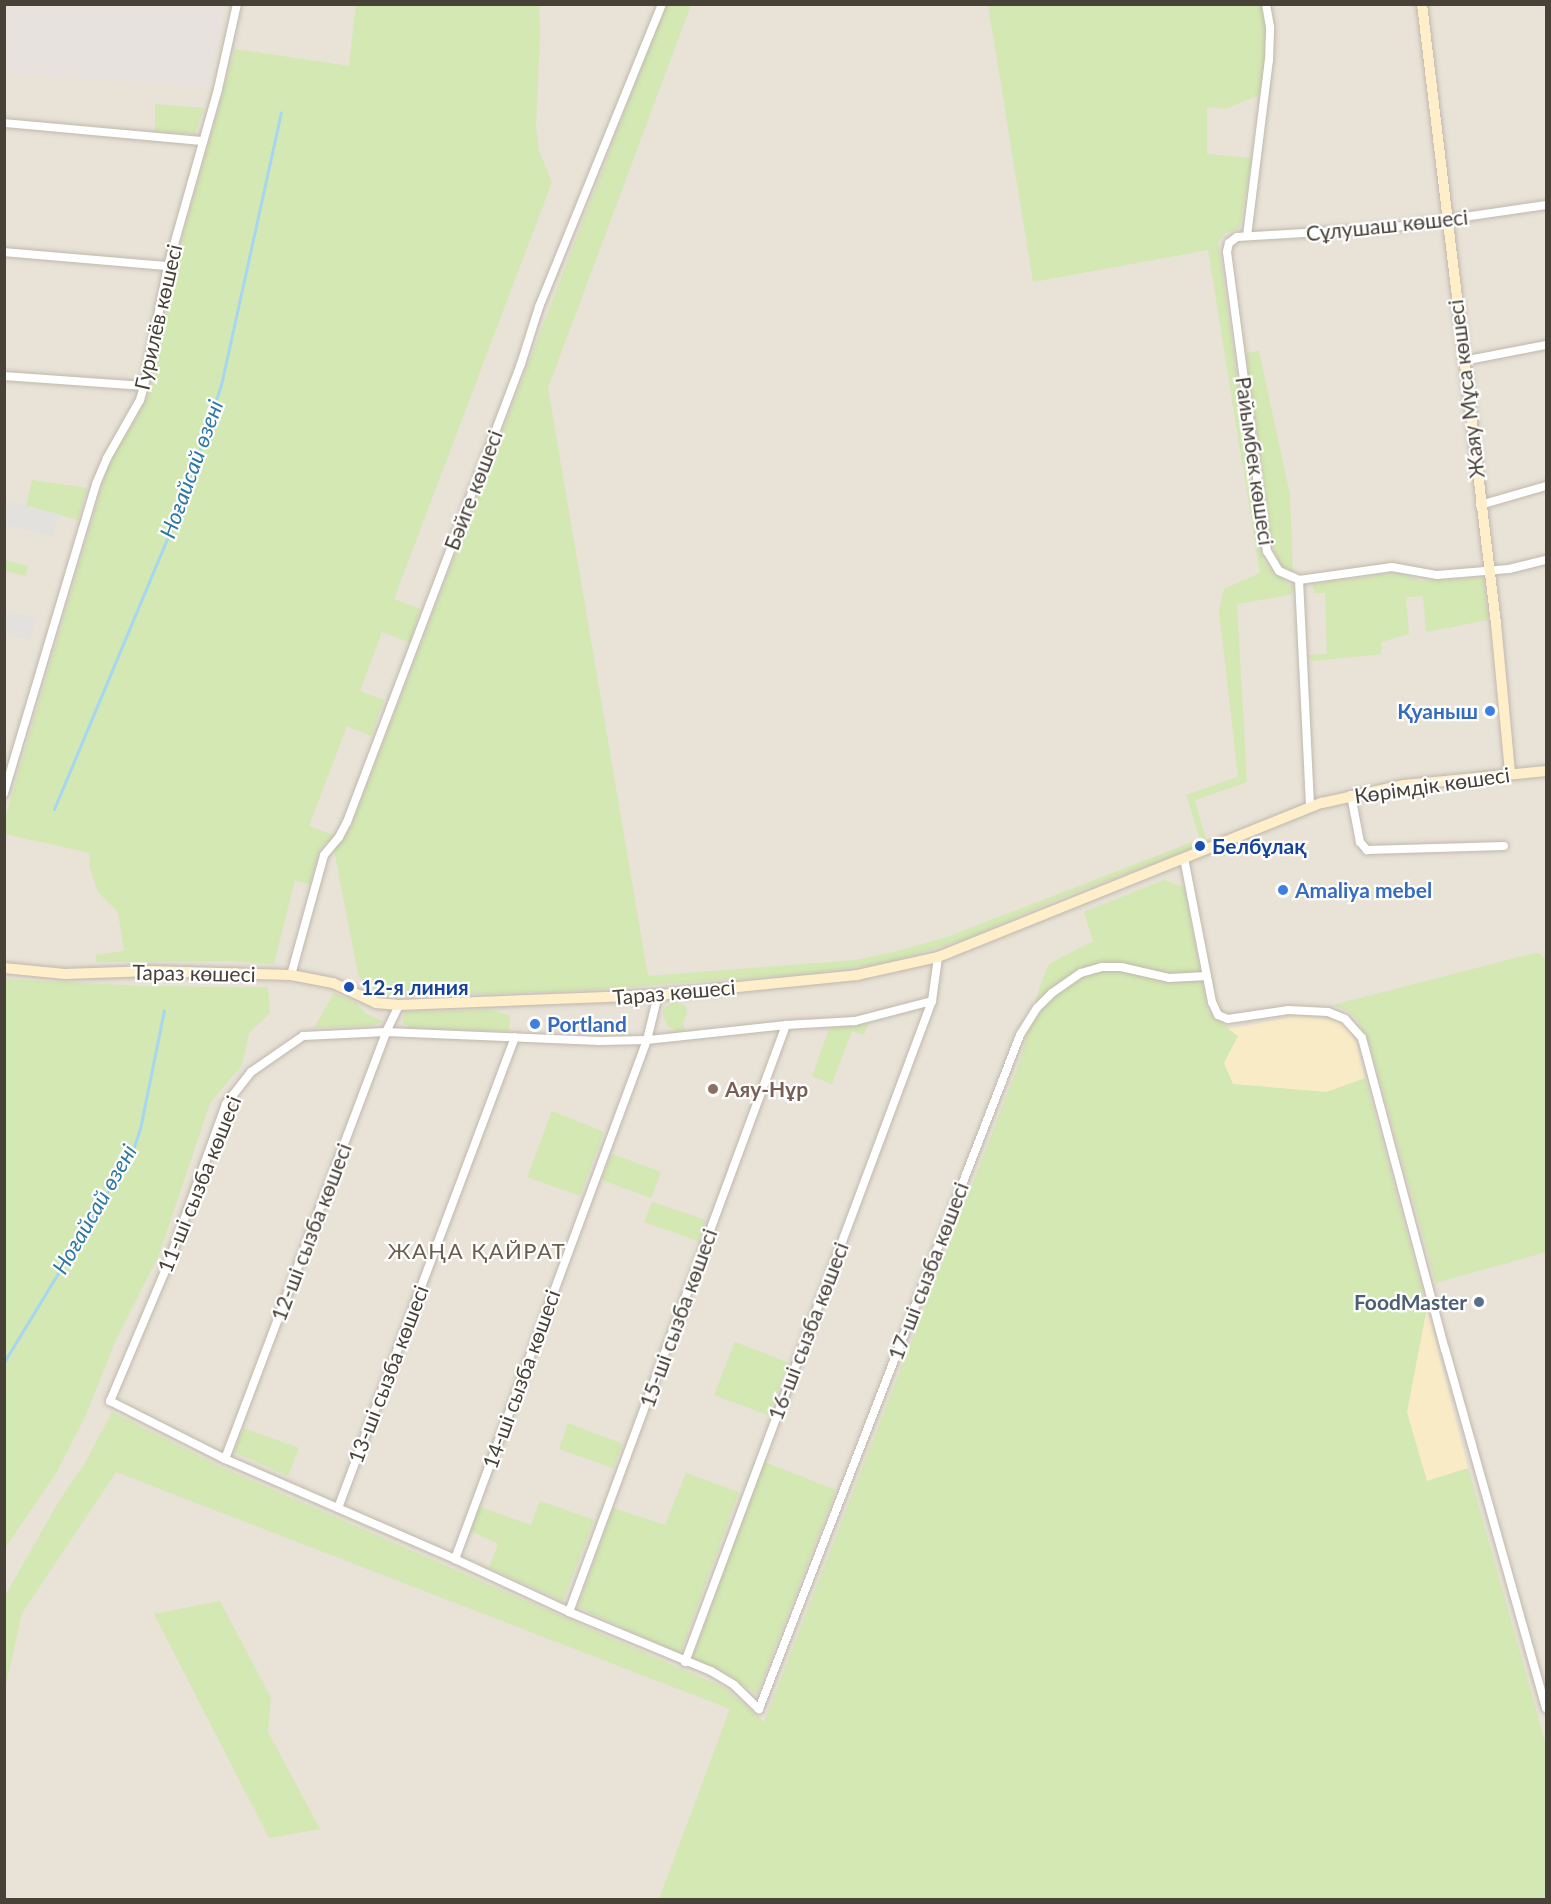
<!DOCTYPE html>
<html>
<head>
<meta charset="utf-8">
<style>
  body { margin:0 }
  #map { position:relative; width:1551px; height:1904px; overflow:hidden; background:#f4f0e9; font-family:Lato,sans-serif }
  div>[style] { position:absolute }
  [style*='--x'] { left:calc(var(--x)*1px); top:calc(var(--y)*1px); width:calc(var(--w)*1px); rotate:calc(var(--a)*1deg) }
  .residential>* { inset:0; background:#e8e2d7 }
  .industrial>* { inset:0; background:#e7e2de }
  .green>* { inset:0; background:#d3e8b3 }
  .sand>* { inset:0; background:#f8ebc6 }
  .parking>* { inset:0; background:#e3e1de }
  .stream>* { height:3px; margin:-1.5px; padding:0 1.5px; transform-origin:1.5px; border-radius:1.5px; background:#a7d6f0 }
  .roads { filter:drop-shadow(0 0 2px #c0b8ac) drop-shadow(0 0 2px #c0b8ac) }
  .street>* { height:8px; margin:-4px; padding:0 4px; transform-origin:4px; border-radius:4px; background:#fff }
  .secondary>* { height:10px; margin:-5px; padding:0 5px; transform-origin:5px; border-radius:5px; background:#feefca }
  .dots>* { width:16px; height:16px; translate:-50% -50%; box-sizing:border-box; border:3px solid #fff; border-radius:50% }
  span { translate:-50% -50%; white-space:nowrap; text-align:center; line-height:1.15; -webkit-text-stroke:4.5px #fff; paint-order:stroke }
  .street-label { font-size:21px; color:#484138 }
  .shop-label { font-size:21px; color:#366cbe; font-weight:700 }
  .right { translate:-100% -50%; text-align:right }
  .left { translate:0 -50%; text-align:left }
  .transit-label { font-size:21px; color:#164399; font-weight:700 }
  .education-label { font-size:21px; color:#785e54; font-weight:700 }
  .service-label { font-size:21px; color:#4e5e75; font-weight:700 }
  .water-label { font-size:22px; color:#2e78a4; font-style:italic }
  .neighbourhood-label { font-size:22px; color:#6b5e4f; letter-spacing:1.5px }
  .frame { position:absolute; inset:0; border:6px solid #484138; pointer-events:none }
</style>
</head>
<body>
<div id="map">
  <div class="residential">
    <div style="clip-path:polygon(5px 5px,1546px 5px,1546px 1899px,5px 1900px)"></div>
  </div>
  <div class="industrial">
    <div style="clip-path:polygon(4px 5px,224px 5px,210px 87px,5px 73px)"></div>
  </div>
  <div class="green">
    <div style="clip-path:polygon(666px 4px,691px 5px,548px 388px,648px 976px,856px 960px,902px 950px,947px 937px,1200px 839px,1186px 795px,1238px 777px,1219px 611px,1224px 589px,1260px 573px,1208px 250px,1033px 282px,988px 5px,1261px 5px,1267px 19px,1268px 43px,1262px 94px,1225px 109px,1207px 107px,1207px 154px,1252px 158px,1240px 226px,1237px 230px,1225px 233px,1218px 242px,1261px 550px,1264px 561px,1272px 571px,1295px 588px,1290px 595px,1237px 604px,1247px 782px,1195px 800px,1207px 843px,1056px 900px,966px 939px,887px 963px,805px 974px,573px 991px,406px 996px,385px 994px,365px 984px,358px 974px,334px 850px,350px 830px)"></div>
    <div style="clip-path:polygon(356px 5px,539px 5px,540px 36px,536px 127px,539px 151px,552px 182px,394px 599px,420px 609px,410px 643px,382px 632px,360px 691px,384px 700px,371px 736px,347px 726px,309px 826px,334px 835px,319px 850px,310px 885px,295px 880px,274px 964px,229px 961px,96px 962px,96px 955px,124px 951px,118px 912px,98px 892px,89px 865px,90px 853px,5px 834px,4px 822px,106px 472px,118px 445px,138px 416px,148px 395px,174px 268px,235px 49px,349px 66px)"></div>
    <div style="clip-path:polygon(155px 104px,204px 108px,195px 134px,155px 131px)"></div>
    <div style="clip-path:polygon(1259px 351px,1290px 495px,1293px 573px,1279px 563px,1271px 539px,1246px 353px)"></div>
    <div style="clip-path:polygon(32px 480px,87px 488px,78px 520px,26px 506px)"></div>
    <div style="clip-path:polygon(5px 560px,28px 566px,26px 576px,5px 571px)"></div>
    <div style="clip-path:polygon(1398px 573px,1421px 581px,1483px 578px,1488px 620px,1426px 632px,1423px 596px,1406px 597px,1409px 634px,1381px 642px,1382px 654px,1313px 661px,1307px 655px,1327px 654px,1325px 593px,1314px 593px,1313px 584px)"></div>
    <div style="clip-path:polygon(1164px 880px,1184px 887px,1208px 1011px,1238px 1036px,1224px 1063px,1326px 1092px,1365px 1078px,1427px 1308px,1407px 1412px,1427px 1480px,1468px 1468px,1546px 1745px,1546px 1899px,659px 1899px,730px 1709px,116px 1472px,22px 1613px,5px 1689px,5px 1596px,59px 1501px,85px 1463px,112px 1412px,223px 1468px,725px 1688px,764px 1722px,1020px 1061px,1040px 986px,1049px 964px,1093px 941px,1084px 912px)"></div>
    <div style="clip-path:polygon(1535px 953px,1541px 954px,1546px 960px,1546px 1252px,1436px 1283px,1371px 1048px,1357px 1019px,1348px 1011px,1333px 1005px)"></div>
    <div style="clip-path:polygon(5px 979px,143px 986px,268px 987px,270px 1013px,249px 1033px,242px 1065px,210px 1103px,159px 1255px,115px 1342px,86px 1415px,55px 1475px,5px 1548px)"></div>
    <div style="clip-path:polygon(334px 993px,355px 1002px,366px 1014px,384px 1022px,369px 1026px,314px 1028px)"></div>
    <div style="clip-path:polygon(675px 1002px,686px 1006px,687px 1015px,683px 1022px,685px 1031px,677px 1031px,668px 1026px,663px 1016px,663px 1010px,667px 1006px)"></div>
    <div style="clip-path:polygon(491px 1010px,510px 1015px,509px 1031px,409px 1028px,403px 1023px,404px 1012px)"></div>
    <div style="clip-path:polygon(868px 1024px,864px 1035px,852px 1031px,832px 1084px,812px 1076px,829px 1029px)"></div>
    <div style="clip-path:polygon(552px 1111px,604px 1132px,580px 1196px,527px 1177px)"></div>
    <div style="clip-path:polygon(612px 1154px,661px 1172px,651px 1198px,602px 1180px)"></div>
    <div style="clip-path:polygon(652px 1202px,706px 1220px,698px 1241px,644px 1222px)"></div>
    <div style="clip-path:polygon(735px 1342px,789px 1363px,768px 1415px,714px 1395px)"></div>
    <div style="clip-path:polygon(568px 1423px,623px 1444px,613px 1468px,559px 1449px)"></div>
    <div style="clip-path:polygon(244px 1428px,299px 1448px,288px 1476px,234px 1452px)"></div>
    <div style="clip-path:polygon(764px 1462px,836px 1490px,757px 1694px,718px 1669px,692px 1659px)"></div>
    <div style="clip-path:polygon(686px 1473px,739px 1492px,680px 1654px,578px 1607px,613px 1508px,665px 1525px)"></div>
    <div style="clip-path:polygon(540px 1501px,594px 1520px,563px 1601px,489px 1568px,498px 1544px,468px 1530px,477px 1506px,531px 1525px)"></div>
    <div style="clip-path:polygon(220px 1601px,271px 1698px,268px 1732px,320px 1829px,269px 1838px,154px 1614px)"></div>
  </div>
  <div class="sand">
    <div style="clip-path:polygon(1299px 1016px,1338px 1021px,1347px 1027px,1357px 1045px,1365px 1078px,1326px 1092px,1233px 1084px,1224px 1063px,1238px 1036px,1228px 1029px)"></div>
    <div style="clip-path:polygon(1427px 1308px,1468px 1468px,1427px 1481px,1407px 1412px)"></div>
  </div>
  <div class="parking">
    <div style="clip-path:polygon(5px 501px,59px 514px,53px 536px,5px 525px)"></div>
    <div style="clip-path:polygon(5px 611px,36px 618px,30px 640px,5px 634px)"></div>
  </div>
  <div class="stream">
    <div style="--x:54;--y:809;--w:337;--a:-67.3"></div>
    <div style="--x:184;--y:498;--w:119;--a:-71.9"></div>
    <div style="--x:221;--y:385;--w:279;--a:-77.6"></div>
    <div style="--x:4;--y:1362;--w:248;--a:-58.7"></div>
    <div style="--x:133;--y:1150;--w:22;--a:-72"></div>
    <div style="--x:140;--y:1129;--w:121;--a:-78.6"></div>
  </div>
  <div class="roads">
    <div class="street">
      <div style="--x:4;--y:123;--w:200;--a:5.2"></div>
      <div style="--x:1546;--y:205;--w:160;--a:171.7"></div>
      <div style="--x:1388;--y:228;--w:151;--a:176.6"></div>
      <div style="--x:1237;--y:237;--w:10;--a:143"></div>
      <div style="--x:1229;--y:243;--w:9;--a:103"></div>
      <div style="--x:1227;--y:252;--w:302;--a:82.4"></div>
      <div style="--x:1267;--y:551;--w:23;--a:59"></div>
      <div style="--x:1279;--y:571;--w:22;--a:24"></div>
      <div style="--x:1299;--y:580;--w:94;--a:-8"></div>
      <div style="--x:1392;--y:567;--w:46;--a:10.1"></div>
      <div style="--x:1437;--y:575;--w:72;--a:-4.8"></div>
      <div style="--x:1509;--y:569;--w:38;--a:-14"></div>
      <div style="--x:1247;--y:236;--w:177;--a:-82.9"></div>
      <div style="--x:1269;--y:60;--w:33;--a:-88"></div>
      <div style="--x:1270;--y:27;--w:23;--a:-100"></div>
      <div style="--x:4;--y:252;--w:165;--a:4.9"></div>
      <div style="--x:1463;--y:361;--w:85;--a:-10.9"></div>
      <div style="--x:4;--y:376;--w:140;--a:4.1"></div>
      <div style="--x:1480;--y:505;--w:69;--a:-16.1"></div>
      <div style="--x:1299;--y:580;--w:227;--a:87.2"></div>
      <div style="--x:4;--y:793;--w:322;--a:-73.4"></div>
      <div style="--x:96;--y:484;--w:28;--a:-67"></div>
      <div style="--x:107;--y:458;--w:67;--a:-60.4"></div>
      <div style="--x:140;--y:400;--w:15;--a:-74"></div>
      <div style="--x:144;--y:386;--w:122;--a:-78.7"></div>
      <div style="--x:168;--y:266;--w:184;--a:-74.2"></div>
      <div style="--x:218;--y:89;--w:87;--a:-77.4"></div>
      <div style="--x:1351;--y:795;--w:48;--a:79.2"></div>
      <div style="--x:1360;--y:842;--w:11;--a:49"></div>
      <div style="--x:1367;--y:850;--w:137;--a:-1.7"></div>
      <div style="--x:1184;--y:858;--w:147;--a:79"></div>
      <div style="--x:1212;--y:1002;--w:14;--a:65"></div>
      <div style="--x:1218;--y:1015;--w:11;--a:22"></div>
      <div style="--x:1228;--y:1019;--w:61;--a:-8.5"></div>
      <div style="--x:1288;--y:1010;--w:40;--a:2.9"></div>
      <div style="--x:1328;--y:1012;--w:18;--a:22"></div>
      <div style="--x:1345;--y:1019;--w:25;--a:48"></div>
      <div style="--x:1362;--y:1038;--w:322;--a:75.1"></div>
      <div style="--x:1445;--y:1349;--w:373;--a:74.3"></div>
      <div style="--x:291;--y:975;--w:124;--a:-74.6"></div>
      <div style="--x:324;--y:855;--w:23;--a:-50"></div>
      <div style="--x:339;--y:837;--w:17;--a:-62"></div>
      <div style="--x:347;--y:822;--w:490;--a:-69.2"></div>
      <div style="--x:521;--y:364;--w:60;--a:-72.5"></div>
      <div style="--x:539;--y:307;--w:327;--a:-67.9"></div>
      <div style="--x:932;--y:1001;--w:80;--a:165.4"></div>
      <div style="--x:855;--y:1021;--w:69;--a:176.7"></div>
      <div style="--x:786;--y:1025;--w:140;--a:173.8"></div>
      <div style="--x:647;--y:1040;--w:48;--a:178.8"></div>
      <div style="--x:599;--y:1041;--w:213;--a:-177.6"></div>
      <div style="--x:386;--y:1032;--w:83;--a:177.2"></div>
      <div style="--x:303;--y:1036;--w:63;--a:145.3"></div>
      <div style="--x:251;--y:1072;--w:41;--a:128"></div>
      <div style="--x:226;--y:1104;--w:170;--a:109.9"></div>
      <div style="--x:168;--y:1264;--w:149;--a:112.9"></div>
      <div style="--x:110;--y:1401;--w:129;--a:26.8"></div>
      <div style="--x:225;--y:1459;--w:251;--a:23.5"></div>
      <div style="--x:455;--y:1559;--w:126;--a:24.9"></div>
      <div style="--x:569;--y:1612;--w:154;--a:22.6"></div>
      <div style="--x:711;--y:1671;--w:27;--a:31"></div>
      <div style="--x:734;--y:1685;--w:35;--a:44"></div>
      <div style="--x:759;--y:1709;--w:723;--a:-68.83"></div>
      <div style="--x:1020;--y:1035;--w:32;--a:-58"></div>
      <div style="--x:1037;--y:1008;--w:21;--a:-45"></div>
      <div style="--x:1052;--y:993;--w:35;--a:-35"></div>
      <div style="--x:1081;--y:973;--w:22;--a:-16"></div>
      <div style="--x:1102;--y:967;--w:19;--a:0"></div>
      <div style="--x:1121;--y:967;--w:49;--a:12.9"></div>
      <div style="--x:1169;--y:978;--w:38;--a:-3"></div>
      <div style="--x:225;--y:1459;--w:456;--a:-69.3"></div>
      <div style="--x:386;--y:1032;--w:30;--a:-64"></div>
      <div style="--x:338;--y:1508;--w:503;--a:-69.4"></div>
      <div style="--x:455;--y:1559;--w:553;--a:-69.7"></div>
      <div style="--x:647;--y:1040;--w:46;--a:-76.3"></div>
      <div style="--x:569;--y:1612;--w:626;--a:-69.71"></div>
      <div style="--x:685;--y:1662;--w:706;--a:-69.51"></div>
      <div style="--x:932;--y:1001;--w:44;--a:-82.2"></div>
    </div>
    <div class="secondary">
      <div style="--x:1422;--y:4;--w:624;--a:83.19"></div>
      <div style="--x:1496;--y:624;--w:150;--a:84.6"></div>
      <div style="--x:4;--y:968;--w:61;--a:5.6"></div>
      <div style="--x:65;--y:974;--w:86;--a:-2"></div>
      <div style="--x:151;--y:971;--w:140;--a:1.6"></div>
      <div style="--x:291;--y:975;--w:43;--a:10.8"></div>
      <div style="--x:333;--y:983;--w:47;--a:24.9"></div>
      <div style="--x:376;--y:1003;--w:23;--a:5"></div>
      <div style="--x:399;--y:1005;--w:259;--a:-2.2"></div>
      <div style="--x:658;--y:995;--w:200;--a:-5.7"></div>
      <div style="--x:857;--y:975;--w:83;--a:-12.5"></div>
      <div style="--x:938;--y:957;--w:414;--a:-21.9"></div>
      <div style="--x:1322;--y:803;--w:84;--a:-12.4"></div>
      <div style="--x:1404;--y:785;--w:143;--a:-5.6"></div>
    </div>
  </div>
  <div class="dots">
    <div style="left:1490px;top:711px;background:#3f7fe0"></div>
    <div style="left:1200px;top:846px;background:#1a4fb4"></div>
    <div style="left:1283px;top:890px;background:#3f7fe0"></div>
    <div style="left:349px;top:987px;background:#1a4fb4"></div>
    <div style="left:535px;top:1024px;background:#3f7fe0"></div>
    <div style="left:713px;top:1089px;background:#8d6e63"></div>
    <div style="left:1479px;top:1302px;background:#5c6f8a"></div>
  </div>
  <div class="street-label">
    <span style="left:1387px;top:225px;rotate:-6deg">Сұлушаш көшесі</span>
    <span style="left:158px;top:317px;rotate:-77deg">Гурилёв көшесі</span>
    <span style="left:1466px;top:389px;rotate:-97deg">Жаяу Мұса көшесі</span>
    <span style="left:1255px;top:461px;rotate:82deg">Райымбек көшесі</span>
    <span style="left:473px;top:490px;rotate:-69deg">Бәйге көшесі</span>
    <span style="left:1432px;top:785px;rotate:-8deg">Көрімдік көшесі</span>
    <span style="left:194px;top:973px;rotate:1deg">Тараз көшесі</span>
    <span style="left:674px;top:992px;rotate:-5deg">Тараз көшесі</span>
    <span style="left:199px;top:1184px;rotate:-68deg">11-ші сызба көшесі</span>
    <span style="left:311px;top:1232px;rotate:-69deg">12-ші сызба көшесі</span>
    <span style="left:928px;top:1271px;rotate:-69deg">17-ші сызба көшесі</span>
    <span style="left:678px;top:1318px;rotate:-70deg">15-ші сызба көшесі</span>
    <span style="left:808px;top:1331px;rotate:-69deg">16-ші сызба көшесі</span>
    <span style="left:388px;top:1374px;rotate:-69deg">13-ші сызба көшесі</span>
    <span style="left:521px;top:1379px;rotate:-70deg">14-ші сызба көшесі</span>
  </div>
  <div class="shop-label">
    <span class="right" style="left:1478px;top:711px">Қуаныш</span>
    <span class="left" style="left:1295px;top:890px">Amaliya mebel</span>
    <span class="left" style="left:547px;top:1024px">Portland</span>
  </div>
  <div class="transit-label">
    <span class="left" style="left:1212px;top:846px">Белбұлақ</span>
    <span class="left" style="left:361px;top:987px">12-я линия</span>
  </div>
  <div class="education-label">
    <span class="left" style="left:725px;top:1089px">Аяу-Нұр</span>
  </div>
  <div class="service-label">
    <span class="right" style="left:1467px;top:1302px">FoodMaster</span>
  </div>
  <div class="water-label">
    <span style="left:191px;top:469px;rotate:-70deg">Ноғайсай өзені</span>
    <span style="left:94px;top:1209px;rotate:-60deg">Ноғайсай өзені</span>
  </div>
  <div class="neighbourhood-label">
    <span style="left:477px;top:1251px">ЖАҢА ҚАЙРАТ</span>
  </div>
  <div class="frame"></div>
</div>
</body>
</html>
